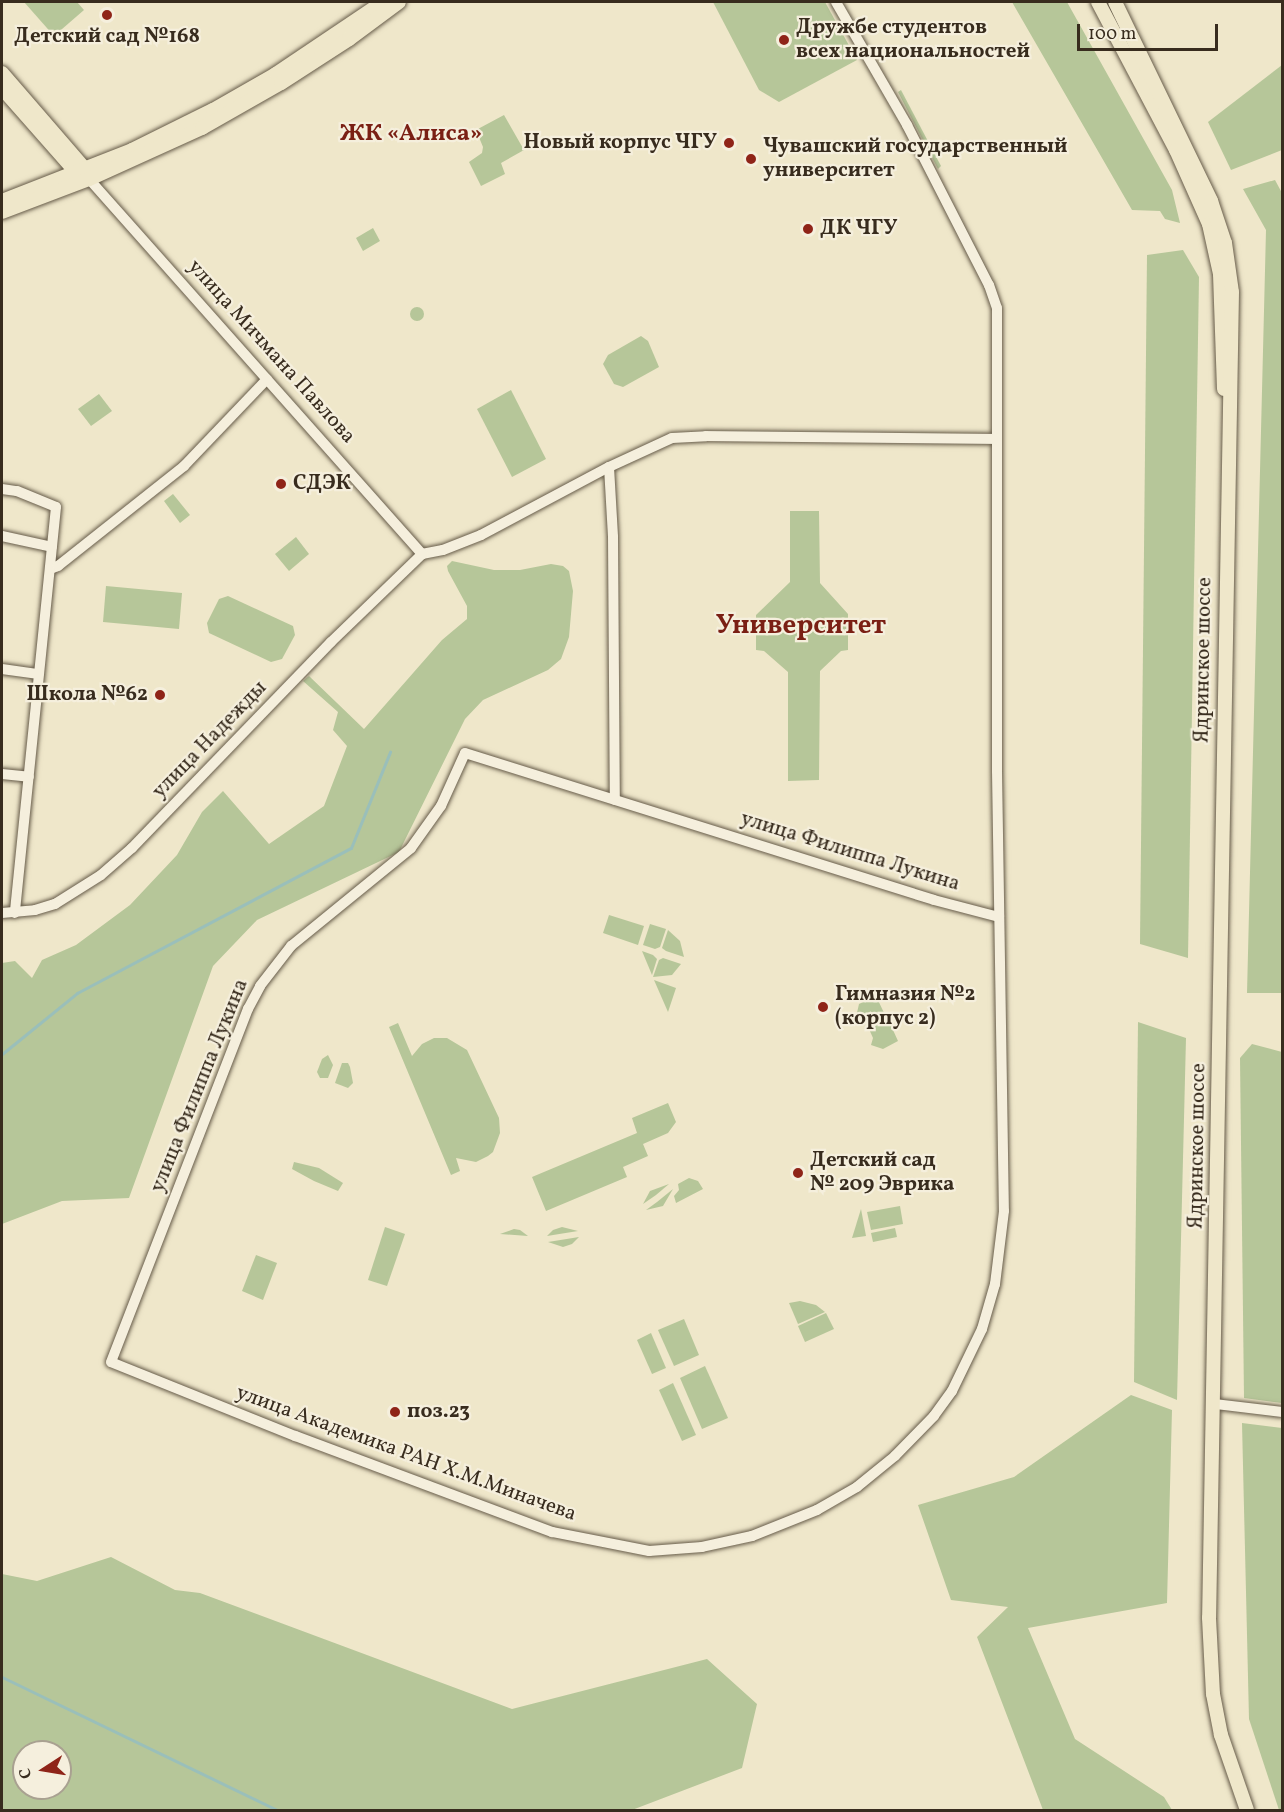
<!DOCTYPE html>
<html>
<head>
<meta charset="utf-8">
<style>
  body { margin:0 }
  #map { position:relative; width:1284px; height:1812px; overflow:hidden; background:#efe7ca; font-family:Vollkorn,serif }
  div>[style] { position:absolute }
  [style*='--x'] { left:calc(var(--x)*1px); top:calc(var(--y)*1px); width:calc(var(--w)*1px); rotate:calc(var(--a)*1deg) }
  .green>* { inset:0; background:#b6c699 }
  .round { border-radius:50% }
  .stream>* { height:3px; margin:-1.5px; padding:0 1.5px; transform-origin:1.5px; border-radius:1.5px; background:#9abfba }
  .roads { filter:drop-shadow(0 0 2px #665b49) drop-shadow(0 0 2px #665b49) }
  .minor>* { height:10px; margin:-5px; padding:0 5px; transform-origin:5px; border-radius:5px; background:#f5efdd }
  .major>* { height:14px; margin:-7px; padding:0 7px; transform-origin:7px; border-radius:7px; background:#efe7ca }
  .dots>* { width:16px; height:16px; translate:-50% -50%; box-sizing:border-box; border:3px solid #f5efdd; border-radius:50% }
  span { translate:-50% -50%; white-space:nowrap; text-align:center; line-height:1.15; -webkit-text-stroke:4.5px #f5efdd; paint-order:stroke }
  .poi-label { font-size:21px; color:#382c1e; font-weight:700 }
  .left { translate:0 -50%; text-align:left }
  .right { translate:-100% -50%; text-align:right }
  .street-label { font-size:21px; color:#382c1e }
  .quarter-label { font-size:24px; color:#7a1f14; font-weight:700 }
  .district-label { font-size:27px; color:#7a1f14; font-weight:700 }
  .frame { position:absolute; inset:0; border:3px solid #382c1e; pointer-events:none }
  .north { position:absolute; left:12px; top:1740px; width:60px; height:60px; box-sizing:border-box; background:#f5efdd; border:2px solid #a9a191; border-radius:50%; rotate:258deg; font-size:16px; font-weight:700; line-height:24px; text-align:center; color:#382c1e }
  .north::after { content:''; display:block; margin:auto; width:21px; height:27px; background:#8f2418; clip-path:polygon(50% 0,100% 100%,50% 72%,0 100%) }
  .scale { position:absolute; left:1077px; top:24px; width:141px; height:27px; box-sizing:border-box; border:3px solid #382c1e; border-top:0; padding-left:8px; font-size:18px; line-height:21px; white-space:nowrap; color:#382c1e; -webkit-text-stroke:4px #f5efdd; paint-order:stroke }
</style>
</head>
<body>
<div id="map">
  <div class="green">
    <div style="clip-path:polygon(24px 2px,77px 2px,84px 10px,54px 36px)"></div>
    <div style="clip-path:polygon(713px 2px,825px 2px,857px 60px,779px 102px,759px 90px)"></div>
    <div style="clip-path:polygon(1012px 2px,1067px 2px,1172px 190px,1180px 223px,1165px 219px,1160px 211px,1132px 210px)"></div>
    <div style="clip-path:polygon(1282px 65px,1282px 150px,1231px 170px,1208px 122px)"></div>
    <div style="clip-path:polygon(901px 90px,941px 166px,938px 169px,898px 92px)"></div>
    <div style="clip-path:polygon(504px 115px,524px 150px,501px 163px,505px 174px,481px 186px,469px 162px,482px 153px,483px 147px,476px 130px)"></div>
    <div style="clip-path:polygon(1275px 180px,1282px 193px,1282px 993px,1247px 993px,1266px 230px,1243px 189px)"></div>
    <div style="clip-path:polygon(373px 228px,380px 241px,363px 251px,356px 238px)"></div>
    <div style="clip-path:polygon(1183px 250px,1199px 277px,1188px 958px,1140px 944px,1147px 255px)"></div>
    <div class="round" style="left:410px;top:307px;width:14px;height:14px"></div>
    <div style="clip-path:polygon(641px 336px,648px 341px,659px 367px,623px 387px,614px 384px,603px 364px,608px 355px)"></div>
    <div style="clip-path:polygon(511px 390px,546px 459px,512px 477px,477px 409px)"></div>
    <div style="clip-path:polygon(99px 394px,112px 411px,91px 426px,78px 409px)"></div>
    <div style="clip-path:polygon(173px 494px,190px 515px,180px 523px,164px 501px)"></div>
    <div style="clip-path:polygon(790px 511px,819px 511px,820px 583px,848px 614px,848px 650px,841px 651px,820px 671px,819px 780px,788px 781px,788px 672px,764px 651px,756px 650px,756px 615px,790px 582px)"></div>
    <div style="clip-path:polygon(296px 537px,309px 554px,289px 571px,275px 554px)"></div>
    <div style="clip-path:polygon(452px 561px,494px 570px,520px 570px,551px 564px,563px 566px,569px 571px,573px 591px,569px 637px,561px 659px,548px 670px,483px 700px,465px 719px,399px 852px,257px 920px,213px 966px,129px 1198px,62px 1201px,2px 1224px,2px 963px,15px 961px,32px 978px,42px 960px,76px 945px,130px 905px,177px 855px,202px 812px,223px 791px,269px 844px,324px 806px,347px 746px,333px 730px,338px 712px,303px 681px,309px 676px,364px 729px,442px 640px,467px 619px,467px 606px,448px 571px,447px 566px)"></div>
    <div style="clip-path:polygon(106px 586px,182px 593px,179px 629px,103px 622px)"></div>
    <div style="clip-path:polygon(228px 596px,293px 626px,295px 635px,282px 659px,271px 662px,209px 633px,207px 623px,219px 599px)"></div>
    <div style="clip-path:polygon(609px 915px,644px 926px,638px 945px,603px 933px)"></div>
    <div style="clip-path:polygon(650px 924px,666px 929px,660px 947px,655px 949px,643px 945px)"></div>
    <div style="clip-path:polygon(668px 930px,680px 941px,684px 957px,666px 951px,662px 948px)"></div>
    <div style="clip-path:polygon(642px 951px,653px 955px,657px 959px,652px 975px)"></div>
    <div style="clip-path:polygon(663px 958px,681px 964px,672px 975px,653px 977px,659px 960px)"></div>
    <div style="clip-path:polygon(654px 980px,676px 988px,668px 1012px)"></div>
    <div style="clip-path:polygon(876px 996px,886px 1017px,868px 1027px,863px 1018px,856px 1017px,859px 1004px)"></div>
    <div style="clip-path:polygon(888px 1019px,898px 1041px,883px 1049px,871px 1045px,873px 1038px,869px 1029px)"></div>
    <div style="clip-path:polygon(1138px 1022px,1186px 1038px,1177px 1400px,1134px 1382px)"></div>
    <div style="clip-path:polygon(398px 1023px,412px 1056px,422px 1044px,434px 1038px,447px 1038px,467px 1050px,499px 1118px,500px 1133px,493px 1152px,488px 1156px,476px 1162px,456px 1158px,460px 1171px,451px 1175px,389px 1027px)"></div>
    <div style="clip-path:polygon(1252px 1044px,1282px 1052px,1282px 1403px,1244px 1398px,1240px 1058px)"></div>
    <div style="clip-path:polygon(328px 1055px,333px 1065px,328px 1078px,320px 1078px,317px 1072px,322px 1059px)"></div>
    <div style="clip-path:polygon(342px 1063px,348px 1063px,350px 1067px,353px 1083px,348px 1088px,335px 1083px)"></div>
    <div style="clip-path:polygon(668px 1103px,676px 1122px,668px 1133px,643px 1144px,648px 1156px,623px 1167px,627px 1177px,546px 1211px,532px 1177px,637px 1133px,632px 1118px)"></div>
    <div style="clip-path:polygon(294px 1162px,319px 1168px,343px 1183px,338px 1191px,314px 1181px,292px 1169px)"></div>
    <div style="clip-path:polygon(689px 1178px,698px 1181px,703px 1189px,676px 1203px,674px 1196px,679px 1190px,678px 1184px)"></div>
    <div style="clip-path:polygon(669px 1184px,656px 1195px,643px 1204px,650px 1191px)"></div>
    <div style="clip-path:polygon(673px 1189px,663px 1206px,646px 1210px,657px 1202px)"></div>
    <div style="clip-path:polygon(900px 1206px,903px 1224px,871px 1230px,867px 1212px)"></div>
    <div style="clip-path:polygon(861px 1209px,866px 1236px,852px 1238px)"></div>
    <div style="clip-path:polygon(385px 1227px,405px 1234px,387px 1286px,368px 1280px)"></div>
    <div style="clip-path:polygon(562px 1227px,578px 1231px,547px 1236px,553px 1230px)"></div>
    <div style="clip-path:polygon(895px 1228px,897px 1237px,873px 1242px,871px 1233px)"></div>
    <div style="clip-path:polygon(514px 1229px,520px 1230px,528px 1236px,500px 1234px)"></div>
    <div style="clip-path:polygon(579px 1237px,572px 1244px,563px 1247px,548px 1242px)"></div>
    <div style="clip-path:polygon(256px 1255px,277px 1263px,263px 1300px,242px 1291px)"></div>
    <div style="clip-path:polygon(800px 1301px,816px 1305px,825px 1312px,798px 1324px,789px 1303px)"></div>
    <div style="clip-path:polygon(826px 1313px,834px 1329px,805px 1342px,798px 1326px)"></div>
    <div style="clip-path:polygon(684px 1319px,699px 1355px,674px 1366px,658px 1330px)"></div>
    <div style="clip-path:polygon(651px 1333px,666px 1368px,652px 1374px,637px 1340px)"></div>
    <div style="clip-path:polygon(705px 1366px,728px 1418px,702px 1429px,680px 1378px)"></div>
    <div style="clip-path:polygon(673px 1383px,696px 1435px,682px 1441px,659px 1390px)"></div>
    <div style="clip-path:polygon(1131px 1395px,1172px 1410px,1167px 1603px,1028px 1628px,1075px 1739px,1164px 1797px,1172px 1810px,1043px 1810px,977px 1637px,1008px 1607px,951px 1600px,918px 1505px,1014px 1477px)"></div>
    <div style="clip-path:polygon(1242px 1423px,1282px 1428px,1282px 1810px,1279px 1810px,1249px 1719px)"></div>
    <div style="clip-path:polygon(evenodd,111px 1557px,175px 1590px,200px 1593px,512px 1709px,707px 1659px,757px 1704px,742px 1768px,632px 1810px,2px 1810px,2px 1574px,37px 1581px,111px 1557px,24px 1752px,60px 1752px,60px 1788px,24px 1788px,24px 1752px)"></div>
  </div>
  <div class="stream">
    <div style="--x:2;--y:1054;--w:97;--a:-39.1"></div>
    <div style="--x:77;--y:993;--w:310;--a:-27.9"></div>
    <div style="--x:351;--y:848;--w:104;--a:-67.9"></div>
    <div style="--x:2;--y:1677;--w:305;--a:25.8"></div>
  </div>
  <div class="roads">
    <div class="minor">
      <div style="--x:836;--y:2;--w:142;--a:60"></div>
      <div style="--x:907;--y:125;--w:180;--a:62.9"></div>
      <div style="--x:989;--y:285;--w:24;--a:71"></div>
      <div style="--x:997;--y:308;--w:463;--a:90"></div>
      <div style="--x:997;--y:771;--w:440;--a:89.1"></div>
      <div style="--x:1004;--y:1211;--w:74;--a:97"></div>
      <div style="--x:995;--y:1284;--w:47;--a:106.1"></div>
      <div style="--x:982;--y:1329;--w:69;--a:115.8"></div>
      <div style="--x:952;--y:1391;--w:31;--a:126"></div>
      <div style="--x:934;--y:1416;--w:56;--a:134.3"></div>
      <div style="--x:895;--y:1456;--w:49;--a:140.8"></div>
      <div style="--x:857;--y:1487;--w:46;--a:150.1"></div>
      <div style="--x:817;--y:1510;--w:70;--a:158.2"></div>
      <div style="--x:752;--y:1536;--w:51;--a:167.6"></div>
      <div style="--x:702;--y:1547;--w:53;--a:175.7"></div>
      <div style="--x:649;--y:1551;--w:99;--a:-168.9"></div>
      <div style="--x:552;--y:1532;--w:274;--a:-159.5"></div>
      <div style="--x:295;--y:1436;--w:198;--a:-158.1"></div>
      <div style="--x:111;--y:1362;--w:379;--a:-68.8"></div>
      <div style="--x:248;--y:1009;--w:26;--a:-62"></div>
      <div style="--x:260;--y:986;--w:51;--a:-52.2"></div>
      <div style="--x:291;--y:946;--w:155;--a:-39.2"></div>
      <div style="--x:411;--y:848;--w:52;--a:-54.5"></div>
      <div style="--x:441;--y:806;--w:58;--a:-65.6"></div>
      <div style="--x:465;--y:753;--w:491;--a:17.4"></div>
      <div style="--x:934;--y:900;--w:67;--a:14.7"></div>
      <div style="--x:89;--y:179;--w:502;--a:48.39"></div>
      <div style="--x:609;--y:467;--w:70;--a:86.7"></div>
      <div style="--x:613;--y:537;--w:263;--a:89.6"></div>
      <div style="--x:2;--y:489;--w:15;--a:8"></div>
      <div style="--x:17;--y:491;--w:42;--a:22.3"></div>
      <div style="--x:56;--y:507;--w:408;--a:95.8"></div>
      <div style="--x:2;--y:536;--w:51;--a:12.4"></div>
      <div style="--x:422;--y:554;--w:21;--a:-11"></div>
      <div style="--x:443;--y:550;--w:41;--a:-21.5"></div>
      <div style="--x:481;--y:535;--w:145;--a:-28"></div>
      <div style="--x:609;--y:467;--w:69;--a:-24.7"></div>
      <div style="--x:672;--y:438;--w:34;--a:-3"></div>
      <div style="--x:706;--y:436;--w:290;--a:0.6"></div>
      <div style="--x:50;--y:569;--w:9;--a:-21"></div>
      <div style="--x:58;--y:566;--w:161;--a:-38.4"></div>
      <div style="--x:184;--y:466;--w:120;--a:-46.3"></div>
      <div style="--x:2;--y:669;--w:37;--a:8"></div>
      <div style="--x:2;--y:774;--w:27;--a:6"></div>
      <div style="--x:2;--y:913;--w:33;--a:-5"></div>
      <div style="--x:35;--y:910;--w:21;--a:-17"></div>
      <div style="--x:55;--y:904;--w:54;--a:-32.2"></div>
      <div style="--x:101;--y:875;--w:41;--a:-41.1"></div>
      <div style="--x:132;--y:848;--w:286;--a:-46"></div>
      <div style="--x:331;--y:642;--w:127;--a:-44"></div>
      <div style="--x:1215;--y:1404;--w:67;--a:6.8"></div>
    </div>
    <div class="major">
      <div style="--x:1098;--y:2;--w:167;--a:62.2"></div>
      <div style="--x:1176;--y:150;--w:81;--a:66"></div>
      <div style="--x:1209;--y:224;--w:51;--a:77.6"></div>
      <div style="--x:1220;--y:274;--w:115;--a:88"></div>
      <div style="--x:1115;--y:2;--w:221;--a:64.2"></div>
      <div style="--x:1211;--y:201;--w:44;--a:71.6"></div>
      <div style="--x:1225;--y:243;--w:49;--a:81.9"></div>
      <div style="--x:1232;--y:292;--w:1326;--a:90.99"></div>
      <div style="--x:1209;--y:1618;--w:76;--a:87"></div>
      <div style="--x:1213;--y:1694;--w:42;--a:79"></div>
      <div style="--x:1221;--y:1735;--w:79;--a:70.9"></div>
      <div style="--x:2;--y:73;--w:127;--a:49.2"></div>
      <div style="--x:85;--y:169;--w:5;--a:68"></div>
      <div style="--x:2;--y:88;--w:112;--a:48.6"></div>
      <div style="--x:76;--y:172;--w:6;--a:39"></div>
      <div style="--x:2;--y:201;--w:140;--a:-21.4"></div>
      <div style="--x:132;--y:150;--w:90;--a:-26.3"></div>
      <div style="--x:213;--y:110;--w:73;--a:-29.7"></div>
      <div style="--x:276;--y:74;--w:129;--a:-33.9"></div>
      <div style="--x:2;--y:212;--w:93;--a:-20.8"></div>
      <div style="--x:89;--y:179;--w:124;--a:-24.3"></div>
      <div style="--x:202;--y:128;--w:91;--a:-29.7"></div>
      <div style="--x:281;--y:83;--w:81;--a:-32.9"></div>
      <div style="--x:349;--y:39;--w:62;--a:-36.5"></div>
    </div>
  </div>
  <div class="dots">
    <div style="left:107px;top:15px;background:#8f2418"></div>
    <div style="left:784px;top:40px;background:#8f2418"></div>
    <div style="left:729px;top:143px;background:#8f2418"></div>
    <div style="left:751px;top:159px;background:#8f2418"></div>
    <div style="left:808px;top:229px;background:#8f2418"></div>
    <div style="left:281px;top:484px;background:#8f2418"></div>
    <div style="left:160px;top:695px;background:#8f2418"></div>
    <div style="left:823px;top:1007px;background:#8f2418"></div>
    <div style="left:798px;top:1173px;background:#8f2418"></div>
    <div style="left:395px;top:1412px;background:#8f2418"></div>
  </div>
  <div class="poi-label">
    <span class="left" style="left:796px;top:40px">Дружбе студентов<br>всех национальностей</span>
    <span style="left:107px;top:37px">Детский сад №168</span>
    <span class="right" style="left:717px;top:143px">Новый корпус ЧГУ</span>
    <span class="left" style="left:763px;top:159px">Чувашский государственный<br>университет</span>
    <span class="left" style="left:820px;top:229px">ДК ЧГУ</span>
    <span class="left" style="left:293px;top:484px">СДЭК</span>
    <span class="right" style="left:148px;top:695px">Школа №62</span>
    <span class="left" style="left:835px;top:1007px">Гимназия №2<br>(корпус 2)</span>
    <span class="left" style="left:810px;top:1173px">Детский сад<br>№ 209 Эврика</span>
    <span class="left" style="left:407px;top:1412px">поз.23</span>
  </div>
  <div class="street-label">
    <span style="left:271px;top:352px;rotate:48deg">улица Мичмана Павлова</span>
    <span style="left:1204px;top:660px;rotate:-89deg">Ядринское шоссе</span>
    <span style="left:210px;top:740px;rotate:-46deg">улица Надежды</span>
    <span style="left:850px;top:852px;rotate:17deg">улица Филиппа Лукина</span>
    <span style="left:200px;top:1086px;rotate:-68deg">улица Филиппа Лукина</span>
    <span style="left:1198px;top:1146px;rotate:-89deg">Ядринское шоссе</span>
    <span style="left:406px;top:1454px;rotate:20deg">улица Академика РАН Х.М.Миначева</span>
  </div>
  <div class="quarter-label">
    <span style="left:411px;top:135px">ЖК «Алиса»</span>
  </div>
  <div class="district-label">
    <span style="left:801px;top:627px">Университет</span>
  </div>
  <div class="frame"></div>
  <div class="north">С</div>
  <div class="scale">100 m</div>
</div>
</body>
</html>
